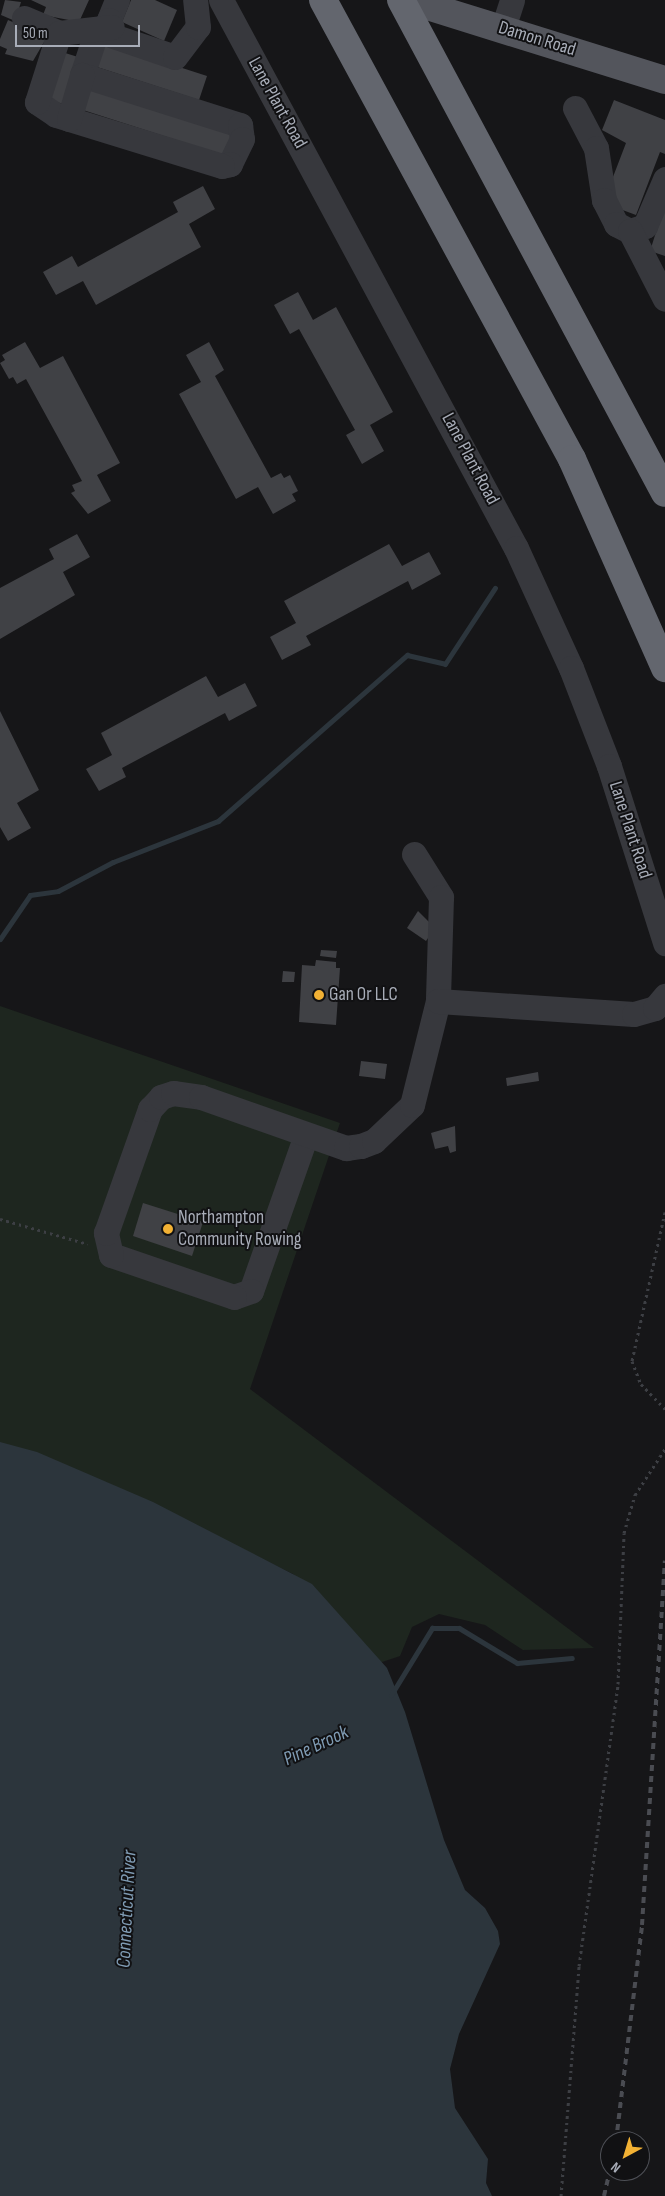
<!DOCTYPE html>
<html>
<head>
<meta charset="utf-8">
<style>
  body { margin:0 }
  #map { position:relative; width:665px; height:2196px; overflow:hidden; background:#161618; font-family:"Sofia Sans Condensed",sans-serif }
  div>[style] { position:absolute }
  [style*='--x'] { left:calc(var(--x)*1px); top:calc(var(--y)*1px); width:calc(var(--w)*1px); rotate:calc(var(--a)*1deg) }
  .green>* { inset:0; background:#1e261f }
  .water>* { inset:0; background:#2c353c }
  .stream>* { height:5px; margin:-2.5px; padding:0 2.5px; transform-origin:2.5px; border-radius:2.5px; background:#2c353c }
  .building>* { inset:0; background:#404145 }
  .path>* { height:3px; margin-top:-1.5px; transform-origin:0; background:repeating-linear-gradient(90deg,#3d3f44 0 2.5px,transparent 0 6.5px) }
  .minor>* { height:25px; margin:-12.5px; padding:0 12.5px; transform-origin:12.5px; border-radius:12.5px; background:#37383d }
  .major>* { height:28px; margin:-14px; padding:0 14px; transform-origin:14px; border-radius:14px; background:#53555c }
  .highway>* { height:28px; margin:-14px; padding:0 14px; transform-origin:14px; border-radius:14px; background:#63666e }
  .rail>* { height:4px; margin-top:-2px; transform-origin:0; background:repeating-linear-gradient(90deg,#4a4c52 0 6px,transparent 0 11px) }
  .dots>* { width:14px; height:14px; translate:-50% -50%; box-sizing:border-box; border:2px solid #111113; border-radius:50% }
  span { translate:-50% -50%; white-space:nowrap; text-align:center; line-height:1.15; -webkit-text-stroke:4px #111113; paint-order:stroke }
  .street-label { font-size:19px; color:#a8adb8 }
  .poi-label { font-size:19px; color:#a8adb8 }
  .left { translate:0 -50%; text-align:left }
  .water-label { font-size:20px; color:#7f9bb3; font-style:italic }
  .north { position:absolute; left:600px; top:2131px; width:50px; height:50px; box-sizing:border-box; background:#111113; border:1px solid #4d4f55; border-radius:50%; rotate:219deg; font-size:14px; font-weight:700; line-height:20px; text-align:center; color:#a8adb8 }
  .north::after { content:''; display:block; margin:auto; width:18px; height:22px; background:#f2b134; clip-path:polygon(50% 0,100% 100%,50% 72%,0 100%) }
  .scale { position:absolute; left:15px; top:25px; width:125px; height:22px; box-sizing:border-box; border:2px solid #a8adb8; border-top:0; padding-left:6px; font-size:15px; line-height:18px; white-space:nowrap; color:#a8adb8; -webkit-text-stroke:4px #111113; paint-order:stroke }
</style>
</head>
<body>
<div id="map">
  <div class="green">
    <div style="clip-path:polygon(0 1006px,340px 1123px,250px 1389px,594px 1648px,523px 1650px,485px 1625px,439px 1614px,412px 1627px,400px 1656px,373px 1665px,293px 1574px,108px 1483px,0 1445px)"></div>
  </div>
  <div class="water">
    <div style="clip-path:polygon(0 1442px,37px 1452px,153px 1502px,312px 1584px,387px 1668px,405px 1712px,444px 1840px,465px 1890px,485px 1908px,498px 1931px,500px 1944px,459px 2034px,450px 2069px,455px 2108px,488px 2159px,486px 2183px,492px 2196px,0 2196px)"></div>
  </div>
  <div class="stream">
    <div style="--x:0;--y:939;--w:53;--a:-55.7"></div>
    <div style="--x:30;--y:895;--w:28;--a:-8"></div>
    <div style="--x:58;--y:891;--w:62;--a:-27.8"></div>
    <div style="--x:113;--y:862;--w:113;--a:-21.3"></div>
    <div style="--x:218;--y:821;--w:252;--a:-41.3"></div>
    <div style="--x:407;--y:655;--w:39;--a:13"></div>
    <div style="--x:445;--y:664;--w:91;--a:-56.7"></div>
    <div style="--x:391;--y:1695;--w:79;--a:-58.5"></div>
    <div style="--x:432;--y:1628;--w:27;--a:0"></div>
    <div style="--x:459;--y:1628;--w:68;--a:31.1"></div>
    <div style="--x:517;--y:1663;--w:55;--a:-5.2"></div>
  </div>
  <div class="building">
    <div style="clip-path:polygon(5px 0,21px 2px,15px 21px,1px 15px)"></div>
    <div style="clip-path:polygon(31px 0,89px 0,79px 22px,43px 15px,46px 7px)"></div>
    <div style="clip-path:polygon(131px 0,155px 0,177px 10px,164px 41px,122px 22px)"></div>
    <div style="clip-path:polygon(8px 20px,47px 37px,33px 61px,5px 54px,7px 49px,0 46px,0 39px)"></div>
    <div style="clip-path:polygon(105px 43px,207px 76px,199px 100px,97px 67px)"></div>
    <div style="clip-path:polygon(62px 52px,78px 57px,63px 104px,47px 99px)"></div>
    <div style="clip-path:polygon(91px 86px,237px 132px,229px 157px,83px 110px)"></div>
    <div style="clip-path:polygon(614px 100px,665px 120px,665px 154px,660px 152px,636px 215px,609px 205px,608px 190px,626px 143px,602px 130px)"></div>
    <div style="clip-path:polygon(203px 186px,215px 209px,189px 224px,201px 247px,96px 305px,83px 281px,56px 295px,43px 272px,72px 256px,78px 267px,178px 212px,173px 202px)"></div>
    <div style="clip-path:polygon(665px 204px,665px 256px,650px 251px)"></div>
    <div style="clip-path:polygon(298px 292px,313px 320px,336px 307px,393px 412px,370px 425px,384px 451px,362px 464px,346px 435px,355px 430px,299px 329px,290px 334px,274px 305px)"></div>
    <div style="clip-path:polygon(25px 342px,40px 368px,63px 356px,120px 463px,97px 475px,111px 501px,88px 514px,71px 493px,75px 491px,72px 485px,82px 481px,26px 379px,17px 384px,13px 377px,9px 379px,0 363px,5px 360px,2px 355px)"></div>
    <div style="clip-path:polygon(209px 342px,224px 370px,215px 376px,271px 478px,281px 473px,284px 478px,290px 475px,298px 491px,292px 494px,296px 501px,273px 514px,258px 487px,236px 499px,179px 394px,201px 382px,186px 355px)"></div>
    <div style="clip-path:polygon(77px 534px,90px 557px,63px 572px,75px 595px,0 639px,0 588px,54px 559px,49px 549px)"></div>
    <div style="clip-path:polygon(389px 544px,402px 566px,429px 552px,441px 574px,412px 590px,408px 581px,306px 636px,311px 645px,282px 660px,270px 637px,296px 623px,284px 601px)"></div>
    <div style="clip-path:polygon(206px 676px,218px 697px,245px 683px,257px 706px,229px 721px,225px 713px,122px 768px,126px 777px,99px 791px,86px 769px,112px 755px,101px 733px)"></div>
    <div style="clip-path:polygon(0 711px,39px 790px,17px 803px,31px 828px,8px 841px,0 827px)"></div>
    <div style="clip-path:polygon(418px 911px,435px 928px,426px 941px,407px 928px)"></div>
    <div style="clip-path:polygon(321px 950px,337px 951px,336px 958px,320px 956px)"></div>
    <div style="clip-path:polygon(316px 960px,336px 962px,336px 968px,340px 968px,336px 1025px,299px 1022px,302px 965px,315px 966px)"></div>
    <div style="clip-path:polygon(283px 971px,295px 972px,294px 982px,282px 982px)"></div>
    <div style="clip-path:polygon(361px 1061px,387px 1064px,385px 1079px,359px 1076px)"></div>
    <div style="clip-path:polygon(538px 1072px,539px 1081px,507px 1086px,506px 1078px)"></div>
    <div style="clip-path:polygon(455px 1126px,456px 1151px,450px 1153px,448px 1146px,435px 1149px,431px 1133px)"></div>
    <div style="clip-path:polygon(143px 1203px,203px 1222px,192px 1256px,133px 1236px)"></div>
  </div>
  <div class="path">
    <div style="--x:665;--y:1212;--w:153;--a:102.5"></div>
    <div style="--x:632;--y:1361;--w:25;--a:69"></div>
    <div style="--x:641;--y:1384;--w:35;--a:46"></div>
    <div style="--x:0;--y:1219;--w:91;--a:15.9"></div>
    <div style="--x:561;--y:2196;--w:231;--a:-85.5"></div>
    <div style="--x:579;--y:1966;--w:285;--a:-82.1"></div>
    <div style="--x:618;--y:1684;--w:151;--a:-87.7"></div>
    <div style="--x:624;--y:1533;--w:40;--a:-74"></div>
    <div style="--x:635;--y:1495;--w:55;--a:-56.9"></div>
  </div>
  <div class="minor">
    <div style="--x:117;--y:0;--w:22;--a:112"></div>
    <div style="--x:109;--y:20;--w:16;--a:76"></div>
    <div style="--x:113;--y:36;--w:65;--a:18.7"></div>
    <div style="--x:175;--y:57;--w:38;--a:-53"></div>
    <div style="--x:198;--y:27;--w:27;--a:-96"></div>
    <div style="--x:221;--y:0;--w:622;--a:61.71"></div>
    <div style="--x:516;--y:548;--w:132;--a:65.4"></div>
    <div style="--x:571;--y:668;--w:105;--a:68.8"></div>
    <div style="--x:609;--y:766;--w:186;--a:72.4"></div>
    <div style="--x:24;--y:18;--w:38;--a:23"></div>
    <div style="--x:503;--y:28;--w:29;--a:-72"></div>
    <div style="--x:97;--y:30;--w:47;--a:108.4"></div>
    <div style="--x:82;--y:75;--w:166;--a:17.6"></div>
    <div style="--x:240;--y:125;--w:14;--a:82"></div>
    <div style="--x:242;--y:139;--w:28;--a:116"></div>
    <div style="--x:230;--y:164;--w:8;--a:166"></div>
    <div style="--x:222;--y:166;--w:174;--a:-162.9"></div>
    <div style="--x:56;--y:115;--w:23;--a:-146"></div>
    <div style="--x:37;--y:102;--w:72;--a:-72.3"></div>
    <div style="--x:59;--y:33;--w:53;--a:-6.5"></div>
    <div style="--x:575;--y:108;--w:45;--a:62.3"></div>
    <div style="--x:596;--y:148;--w:53;--a:81.3"></div>
    <div style="--x:604;--y:200;--w:27;--a:63"></div>
    <div style="--x:616;--y:224;--w:16;--a:27"></div>
    <div style="--x:630;--y:231;--w:16;--a:-18"></div>
    <div style="--x:645;--y:226;--w:51;--a:-66.9"></div>
    <div style="--x:69;--y:119;--w:46;--a:-73.5"></div>
    <div style="--x:630;--y:231;--w:76;--a:62.8"></div>
    <div style="--x:414;--y:854;--w:51;--a:57.9"></div>
    <div style="--x:441;--y:897;--w:104;--a:91.7"></div>
    <div style="--x:306;--y:1135;--w:165;--a:109.4"></div>
    <div style="--x:251;--y:1291;--w:18;--a:161"></div>
    <div style="--x:234;--y:1297;--w:130;--a:-161.1"></div>
    <div style="--x:111;--y:1255;--w:23;--a:-103"></div>
    <div style="--x:106;--y:1233;--w:132;--a:-70.5"></div>
    <div style="--x:150;--y:1109;--w:16;--a:-47"></div>
    <div style="--x:161;--y:1097;--w:13;--a:-18"></div>
    <div style="--x:173;--y:1093;--w:28;--a:8"></div>
    <div style="--x:201;--y:1097;--w:154;--a:19.4"></div>
    <div style="--x:346;--y:1148;--w:15;--a:-8"></div>
    <div style="--x:361;--y:1146;--w:14;--a:-21"></div>
    <div style="--x:374;--y:1141;--w:52;--a:-43.5"></div>
    <div style="--x:412;--y:1105;--w:107;--a:-76"></div>
    <div style="--x:438;--y:1001;--w:196;--a:3.8"></div>
    <div style="--x:634;--y:1014;--w:22;--a:-16"></div>
    <div style="--x:655;--y:1008;--w:16;--a:-50"></div>
  </div>
  <div class="major">
    <div style="--x:408;--y:0;--w:269;--a:17.3"></div>
  </div>
  <div class="highway">
    <div style="--x:323;--y:0;--w:522;--a:61.52"></div>
    <div style="--x:572;--y:459;--w:229;--a:66"></div>
    <div style="--x:401;--y:0;--w:559;--a:61.83"></div>
  </div>
  <div class="rail">
    <div style="--x:616;--y:2141;--w:218;--a:-83.1"></div>
    <div style="--x:642;--y:1925;--w:365;--a:-86.4"></div>
    <div style="--x:604;--y:2196;--w:26;--a:-77"></div>
  </div>
  <div class="dots">
    <div style="left:319px;top:995px;background:#f2b134"></div>
    <div style="left:168px;top:1229px;background:#f2b134"></div>
  </div>
  <div class="street-label">
    <span style="left:537px;top:39px;rotate:17deg">Damon Road</span>
    <span style="left:277px;top:103px;rotate:61deg">Lane Plant Road</span>
    <span style="left:470px;top:459px;rotate:62deg">Lane Plant Road</span>
    <span style="left:630px;top:830px;rotate:72deg">Lane Plant Road</span>
  </div>
  <div class="poi-label">
    <span class="left" style="left:329px;top:995px">Gan Or LLC</span>
    <span class="left" style="left:178px;top:1229px">Northampton<br>Community Rowing</span>
  </div>
  <div class="water-label">
    <span style="left:316px;top:1746px;rotate:-25deg">Pine Brook</span>
    <span style="left:127px;top:1909px;rotate:-87deg">Connecticut River</span>
  </div>
  <div class="north">N</div>
  <div class="scale">50 m</div>
</div>
</body>
</html>
